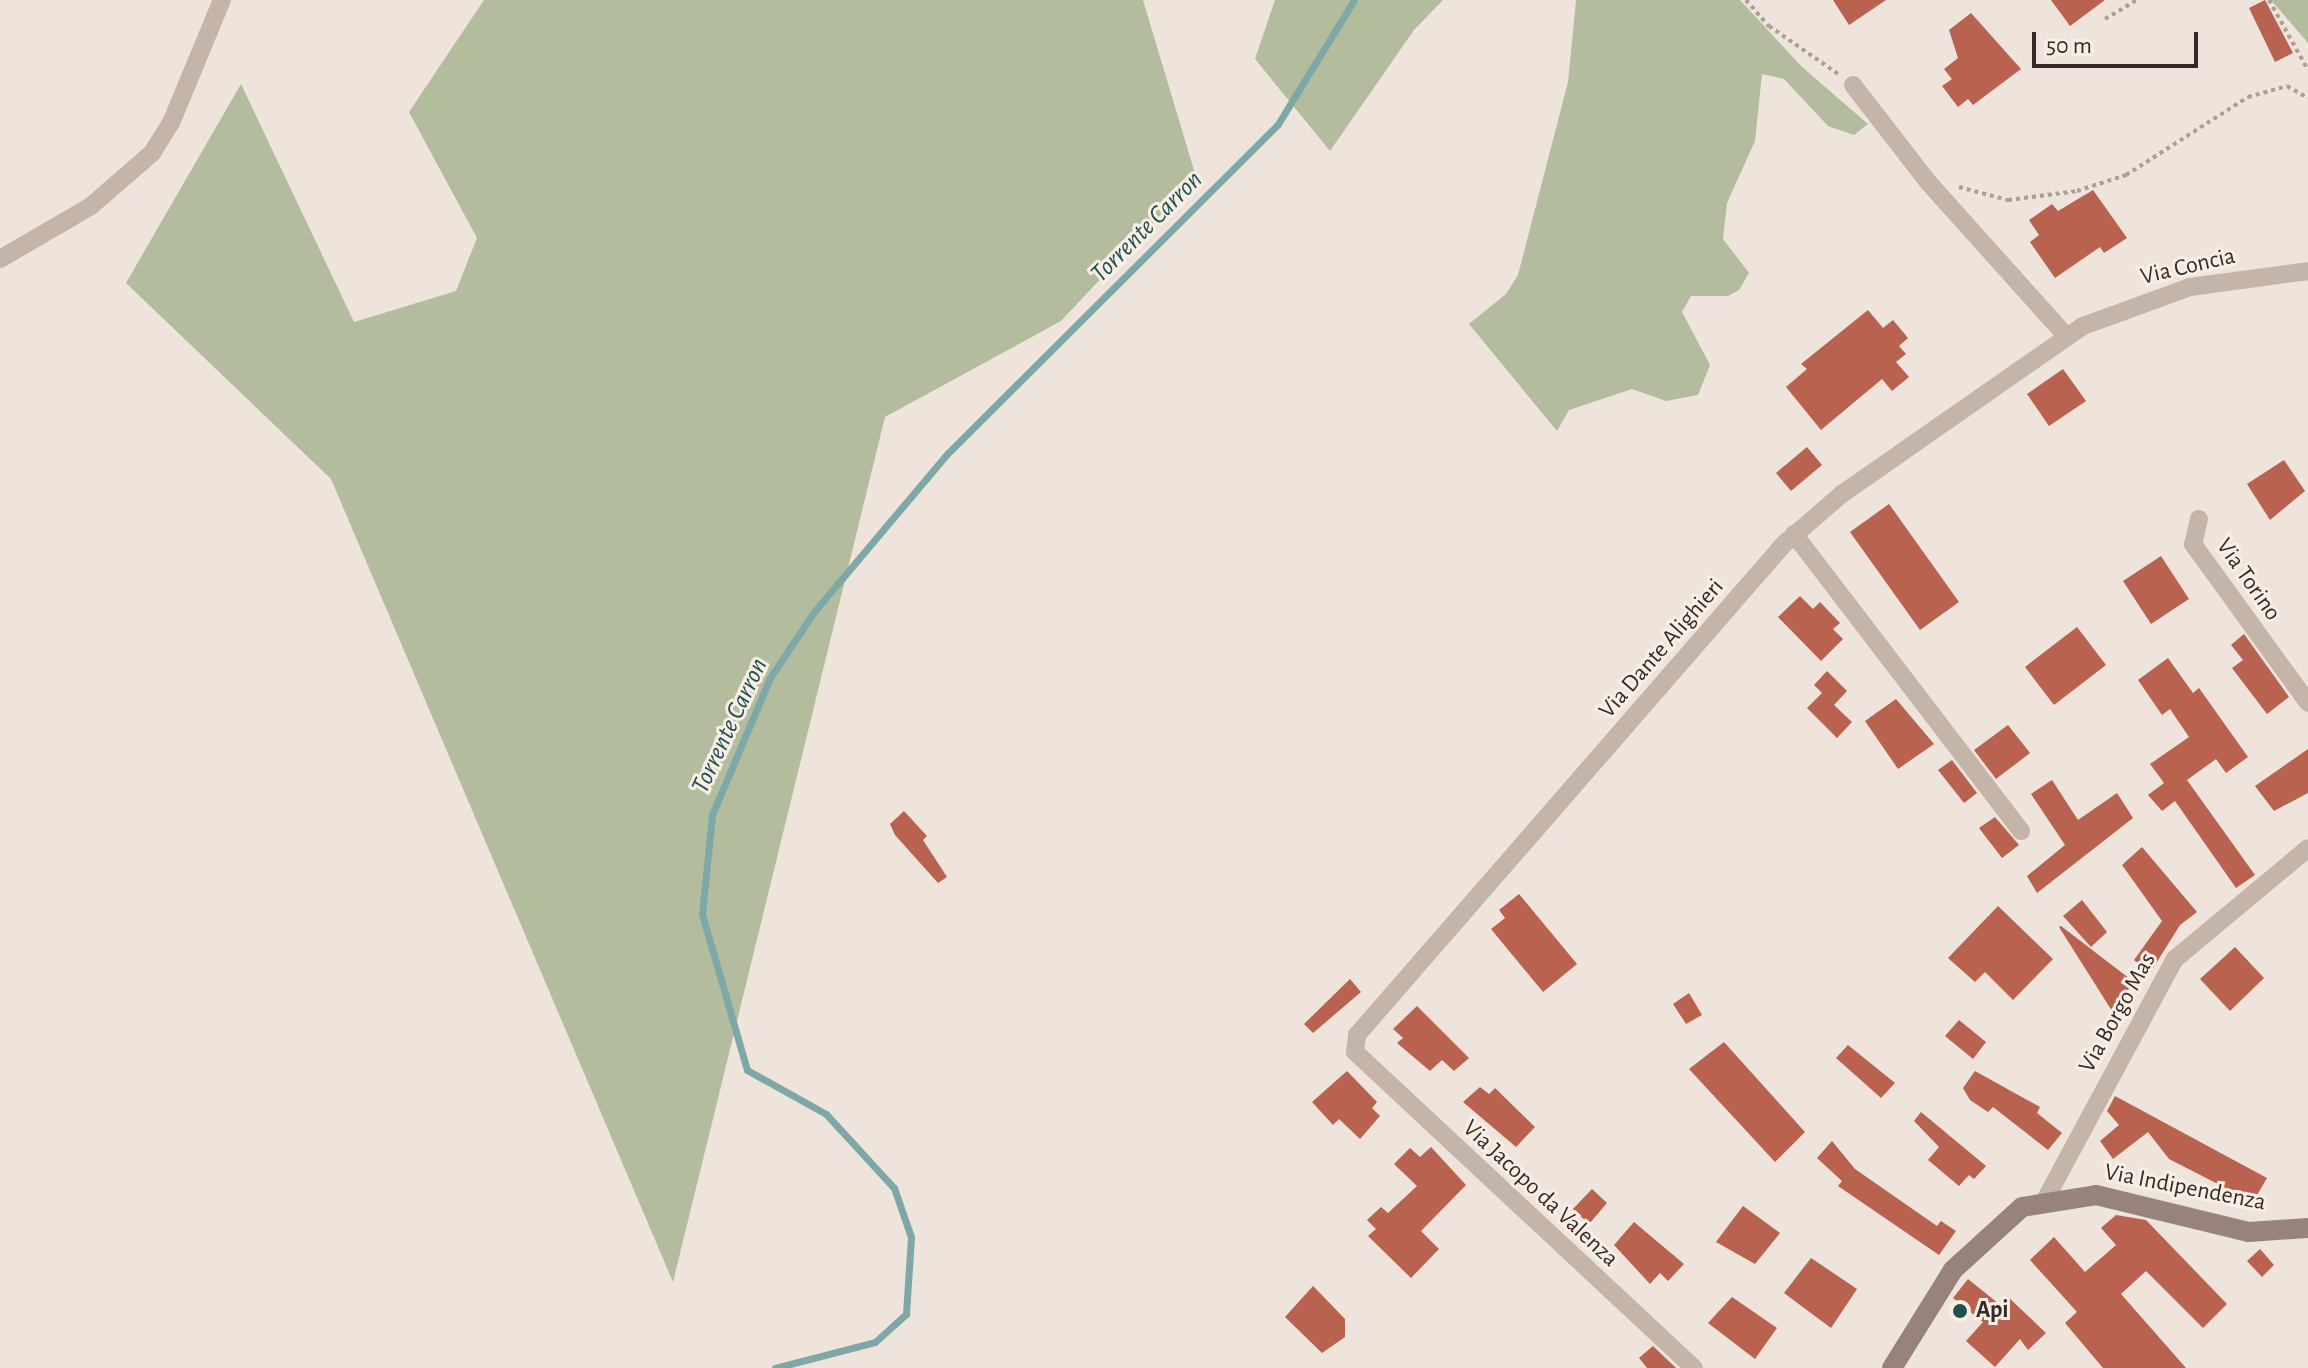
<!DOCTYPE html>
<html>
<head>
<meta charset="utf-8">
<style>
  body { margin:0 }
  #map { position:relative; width:2308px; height:1368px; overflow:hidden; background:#eee4db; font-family:"Alegreya Sans",sans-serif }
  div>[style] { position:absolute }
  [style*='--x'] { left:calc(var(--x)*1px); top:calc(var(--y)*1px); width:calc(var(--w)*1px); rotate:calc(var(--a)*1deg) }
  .green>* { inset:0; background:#b3bc9d }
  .stream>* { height:7px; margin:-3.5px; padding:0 3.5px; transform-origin:3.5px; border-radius:3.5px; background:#7da8a7 }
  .building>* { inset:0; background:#b8624f }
  .path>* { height:4px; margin-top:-2px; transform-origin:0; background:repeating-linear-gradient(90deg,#b09e93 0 4px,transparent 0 8px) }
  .minor>* { height:18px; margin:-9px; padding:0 9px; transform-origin:9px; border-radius:9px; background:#c5b4a8 }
  .secondary>* { height:20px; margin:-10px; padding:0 10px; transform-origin:10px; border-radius:10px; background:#98837a }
  .dots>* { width:22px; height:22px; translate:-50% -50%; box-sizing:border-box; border:4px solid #f7eee6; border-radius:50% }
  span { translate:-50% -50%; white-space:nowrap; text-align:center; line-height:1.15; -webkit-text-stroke:6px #f7eee6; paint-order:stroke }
  .street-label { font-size:24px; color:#332a27 }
  .poi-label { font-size:24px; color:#332a27; font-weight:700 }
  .left { translate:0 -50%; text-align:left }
  .water-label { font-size:26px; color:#224f4f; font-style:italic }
  .scale { position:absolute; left:2032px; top:32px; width:166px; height:36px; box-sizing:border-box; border:4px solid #332a27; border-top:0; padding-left:10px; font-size:24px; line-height:28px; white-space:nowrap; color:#332a27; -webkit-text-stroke:6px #f7eee6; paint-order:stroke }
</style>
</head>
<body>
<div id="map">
  <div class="green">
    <div style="clip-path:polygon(484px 0,1143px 0,1196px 177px,1061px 321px,885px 417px,673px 1282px,331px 479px,126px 283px,241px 84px,354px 322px,456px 291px,477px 238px,409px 112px)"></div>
    <div style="clip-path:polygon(1275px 0,1443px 0,1414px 30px,1330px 151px,1255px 59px)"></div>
    <div style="clip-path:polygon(1576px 0,1740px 0,1801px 66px,1868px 124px,1854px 135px,1828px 126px,1784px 79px,1762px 74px,1755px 141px,1727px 203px,1723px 239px,1749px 273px,1739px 290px,1728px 296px,1691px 296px,1682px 312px,1710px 365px,1698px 395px,1666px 401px,1632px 389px,1569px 410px,1557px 431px,1469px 324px,1506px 294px,1518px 275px,1568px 82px)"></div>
    <div style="clip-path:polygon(2271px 0,2308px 0,2308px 43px)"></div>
  </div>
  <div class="stream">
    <div style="--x:775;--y:1368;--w:103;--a:-14.6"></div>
    <div style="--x:875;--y:1342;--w:42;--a:-42.1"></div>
    <div style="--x:906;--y:1314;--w:77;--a:-86.3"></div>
    <div style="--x:911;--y:1237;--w:52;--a:-109.1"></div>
    <div style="--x:894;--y:1188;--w:100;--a:-132.6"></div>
    <div style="--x:826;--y:1114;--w:90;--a:-150.9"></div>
    <div style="--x:747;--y:1070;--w:162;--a:-106.1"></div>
    <div style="--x:702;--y:914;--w:100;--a:-84.2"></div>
    <div style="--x:712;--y:815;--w:149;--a:-67.1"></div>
    <div style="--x:770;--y:678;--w:78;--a:-56.5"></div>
    <div style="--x:813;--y:613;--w:208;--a:-49.9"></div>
    <div style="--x:947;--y:454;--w:467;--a:-44.9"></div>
    <div style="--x:1278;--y:124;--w:145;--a:-58.5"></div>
  </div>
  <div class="building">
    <div style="clip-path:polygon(1833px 0,1886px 0,1849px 25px)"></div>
    <div style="clip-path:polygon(2051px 0,2105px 0,2070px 26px)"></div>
    <div style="clip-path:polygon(2265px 0,2293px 53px,2275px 62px,2249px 8px)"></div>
    <div style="clip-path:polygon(1971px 13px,2021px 69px,1973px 105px,1968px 99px,1958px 107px,1942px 86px,1952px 79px,1944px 69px,1958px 58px,1949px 30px)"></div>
    <div style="clip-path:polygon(2093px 190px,2127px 238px,2104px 253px,2100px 247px,2055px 278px,2030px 242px,2039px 235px,2029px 220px,2052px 204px,2058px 211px)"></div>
    <div style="clip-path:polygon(1868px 310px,1883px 328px,1893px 320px,1908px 338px,1899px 346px,1906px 354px,1896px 362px,1909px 377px,1892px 391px,1882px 379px,1821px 430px,1786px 387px,1807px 369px,1801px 364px)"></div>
    <div style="clip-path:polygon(2063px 369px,2086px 401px,2049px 426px,2027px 394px)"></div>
    <div style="clip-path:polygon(1807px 447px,1822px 465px,1791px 491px,1776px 473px)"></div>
    <div style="clip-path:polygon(2284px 460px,2305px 491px,2270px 520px,2247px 484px)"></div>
    <div style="clip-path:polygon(1889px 504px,1959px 602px,1920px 630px,1850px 532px)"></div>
    <div style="clip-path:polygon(2161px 556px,2189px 599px,2151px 624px,2123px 581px)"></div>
    <div style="clip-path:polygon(1800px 596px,1813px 609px,1820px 602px,1840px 623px,1833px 629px,1843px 639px,1821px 661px,1778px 617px)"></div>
    <div style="clip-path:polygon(2077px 627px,2106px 665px,2054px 705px,2025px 667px)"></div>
    <div style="clip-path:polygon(2244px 634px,2289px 697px,2267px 714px,2232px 668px,2243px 660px,2231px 645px)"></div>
    <div style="clip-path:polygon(2168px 658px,2193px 693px,2199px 688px,2248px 757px,2226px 773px,2216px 759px,2187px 780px,2255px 875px,2236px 888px,2175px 801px,2162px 811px,2148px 795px,2164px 783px,2150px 764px,2189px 737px,2170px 709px,2162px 715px,2138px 680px)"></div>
    <div style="clip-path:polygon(1827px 671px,1847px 691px,1834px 705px,1852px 722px,1837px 738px,1807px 708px,1822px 693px,1814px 685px)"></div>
    <div style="clip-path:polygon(1896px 699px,1934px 744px,1898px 769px,1865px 721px)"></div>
    <div style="clip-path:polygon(2008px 725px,2030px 753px,1996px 779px,1974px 750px)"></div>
    <div style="clip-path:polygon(2308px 749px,2308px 793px,2274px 811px,2255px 786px)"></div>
    <div style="clip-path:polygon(1952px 760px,1977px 793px,1964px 803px,1938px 770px)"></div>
    <div style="clip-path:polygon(2052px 780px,2078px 820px,2117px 793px,2133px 818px,2037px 893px,2027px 876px,2065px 845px,2031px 794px)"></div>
    <div style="clip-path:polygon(904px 811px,927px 836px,923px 840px,947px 877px,938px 883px,895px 835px,890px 824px)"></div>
    <div style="clip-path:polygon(1995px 817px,2019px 845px,2002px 858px,1979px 828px)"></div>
    <div style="clip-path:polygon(2142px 847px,2197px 912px,2180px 925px,2150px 973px,2134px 960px,2162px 921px,2122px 865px)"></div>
    <div style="clip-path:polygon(1519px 894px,1577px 964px,1543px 992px,1491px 929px,1505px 918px,1499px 910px)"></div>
    <div style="clip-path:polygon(2082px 900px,2107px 932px,2091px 947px,2063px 916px)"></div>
    <div style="clip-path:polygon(1998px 906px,2053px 959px,2013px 1000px,1985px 972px,1975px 982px,1948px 958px)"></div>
    <div style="clip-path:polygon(2061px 926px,2134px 982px,2112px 1011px,2059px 927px)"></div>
    <div style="clip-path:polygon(2235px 947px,2264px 978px,2230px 1011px,2200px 979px)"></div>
    <div style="clip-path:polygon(1350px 979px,1361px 992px,1313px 1033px,1304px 1024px)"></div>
    <div style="clip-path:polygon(1689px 993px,1702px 1015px,1686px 1024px,1673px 1004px)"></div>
    <div style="clip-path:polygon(1417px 1006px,1469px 1058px,1454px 1071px,1442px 1060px,1430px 1071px,1397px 1043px,1403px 1038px,1393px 1029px)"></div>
    <div style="clip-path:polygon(1959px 1020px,1986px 1042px,1973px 1059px,1945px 1036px)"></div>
    <div style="clip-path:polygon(1724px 1042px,1805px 1132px,1775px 1162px,1689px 1069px)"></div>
    <div style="clip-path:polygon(1848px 1045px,1895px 1083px,1881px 1098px,1836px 1058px)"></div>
    <div style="clip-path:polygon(1347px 1071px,1377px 1102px,1372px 1108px,1380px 1116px,1360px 1139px,1339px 1119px,1333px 1125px,1312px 1102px)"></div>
    <div style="clip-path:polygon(1975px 1071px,2040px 1107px,2037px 1113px,2062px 1133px,2048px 1150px,1993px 1107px,1988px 1112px,1970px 1100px,1963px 1088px)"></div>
    <div style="clip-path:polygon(1480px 1087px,1489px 1094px,1495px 1088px,1535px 1127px,1516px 1147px,1463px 1102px)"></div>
    <div style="clip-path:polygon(2115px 1096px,2267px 1178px,2253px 1202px,2169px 1159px,2148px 1132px,2113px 1159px,2100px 1141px,2119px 1125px,2107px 1111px)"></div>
    <div style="clip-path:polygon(1921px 1112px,1986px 1166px,1974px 1179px,1969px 1175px,1959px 1186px,1928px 1160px,1939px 1147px,1914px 1121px)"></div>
    <div style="clip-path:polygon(1832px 1141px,1855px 1169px,1937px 1226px,1941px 1221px,1956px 1231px,1939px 1255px,1838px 1186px,1842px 1181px,1817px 1158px)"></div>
    <div style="clip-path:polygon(1431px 1147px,1466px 1185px,1421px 1231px,1439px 1249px,1411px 1278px,1368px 1236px,1376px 1229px,1367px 1220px,1381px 1207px,1388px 1213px,1417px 1186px,1394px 1164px,1410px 1148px,1420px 1157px)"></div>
    <div style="clip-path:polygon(1592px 1189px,1607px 1203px,1589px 1224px,1573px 1209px)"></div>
    <div style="clip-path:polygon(1743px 1206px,1780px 1233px,1755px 1264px,1716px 1242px)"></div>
    <div style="clip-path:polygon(2116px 1215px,2146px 1220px,2227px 1304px,2203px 1328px,2146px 1271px,2121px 1294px,2186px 1368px,2103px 1368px,2065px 1323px,2077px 1312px,2030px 1260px,2054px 1237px,2085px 1272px,2116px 1245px,2101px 1228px)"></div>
    <div style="clip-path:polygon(1634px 1222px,1684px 1264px,1668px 1281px,1660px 1273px,1650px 1284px,1614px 1245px)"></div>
    <div style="clip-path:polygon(2260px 1249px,2274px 1265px,2262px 1277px,2247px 1261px)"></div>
    <div style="clip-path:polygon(1811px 1258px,1857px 1289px,1831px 1328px,1784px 1293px)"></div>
    <div style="clip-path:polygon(1968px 1279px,1999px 1304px,2007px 1296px,2046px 1333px,2028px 1350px,2020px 1339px,1995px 1367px,1966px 1341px,1983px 1322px,1953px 1298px)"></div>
    <div style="clip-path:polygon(1313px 1286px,1345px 1319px,1345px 1337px,1322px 1353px,1285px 1317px)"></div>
    <div style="clip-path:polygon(1732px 1297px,1777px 1328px,1755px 1359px,1708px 1323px)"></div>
    <div style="clip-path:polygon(1653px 1346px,1676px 1368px,1647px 1368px,1639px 1358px)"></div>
  </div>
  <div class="path">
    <div style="--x:1746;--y:0;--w:35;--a:49"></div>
    <div style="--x:1769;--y:26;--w:84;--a:34.8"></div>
    <div style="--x:2269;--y:0;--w:80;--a:60.9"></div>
    <div style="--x:2105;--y:19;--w:37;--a:-31"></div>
    <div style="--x:1959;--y:187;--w:51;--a:14.9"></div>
    <div style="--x:2008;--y:200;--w:70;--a:-7.4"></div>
    <div style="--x:2077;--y:191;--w:52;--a:-18.1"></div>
    <div style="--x:2126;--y:175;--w:145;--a:-32.6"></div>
    <div style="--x:2248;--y:97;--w:41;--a:-15.8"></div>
    <div style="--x:2287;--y:86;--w:24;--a:30"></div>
  </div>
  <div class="minor">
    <div style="--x:1853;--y:85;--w:123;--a:52.3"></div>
    <div style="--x:1928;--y:182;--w:207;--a:48.1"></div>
    <div style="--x:0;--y:259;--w:105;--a:-30.2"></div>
    <div style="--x:91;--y:206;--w:81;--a:-41"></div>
    <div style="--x:152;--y:153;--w:36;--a:-58"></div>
    <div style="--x:171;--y:123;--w:133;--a:-67.5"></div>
    <div style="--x:2199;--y:519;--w:26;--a:103"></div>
    <div style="--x:2193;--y:544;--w:196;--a:54.1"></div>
    <div style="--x:1794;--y:534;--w:374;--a:52.6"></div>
    <div style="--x:2045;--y:1200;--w:274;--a:-61.7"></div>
    <div style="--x:2175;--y:959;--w:173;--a:-39.8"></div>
    <div style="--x:1694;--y:1368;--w:463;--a:-137"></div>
    <div style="--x:1355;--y:1052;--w:17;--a:-83"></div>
    <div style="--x:1357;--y:1035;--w:651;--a:-48.99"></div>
    <div style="--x:1784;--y:544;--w:77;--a:-40.8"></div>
    <div style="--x:1842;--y:494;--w:294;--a:-34.9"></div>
    <div style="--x:2083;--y:326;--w:114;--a:-20"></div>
    <div style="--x:2190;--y:287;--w:119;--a:-7.7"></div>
  </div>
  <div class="secondary">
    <div style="--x:1892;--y:1368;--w:115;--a:-58.1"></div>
    <div style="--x:1953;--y:1270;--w:93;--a:-42.4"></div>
    <div style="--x:2022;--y:1207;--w:75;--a:-9.2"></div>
    <div style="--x:2096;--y:1195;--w:157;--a:13.6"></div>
    <div style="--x:2249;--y:1232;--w:59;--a:-3.9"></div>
  </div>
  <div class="dots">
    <div style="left:1960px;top:1311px;background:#224f4f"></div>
  </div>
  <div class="street-label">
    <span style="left:2188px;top:267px;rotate:-13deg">Via Concia</span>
    <span style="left:2248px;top:580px;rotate:55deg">Via Torino</span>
    <span style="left:1662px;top:649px;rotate:-49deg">Via Dante Alighieri</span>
    <span style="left:2118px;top:1013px;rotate:-61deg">Via Borgo Mas</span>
    <span style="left:2185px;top:1188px;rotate:11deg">Via Indipendenza</span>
    <span style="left:1540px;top:1194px;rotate:43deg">Via Jacopo da Valenza</span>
  </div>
  <div class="poi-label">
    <span class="left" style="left:1976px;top:1311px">Api</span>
  </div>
  <div class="water-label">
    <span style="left:1147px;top:227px;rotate:-45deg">Torrente Carron</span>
    <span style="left:730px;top:726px;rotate:-65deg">Torrente Carron</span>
  </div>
  <div class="scale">50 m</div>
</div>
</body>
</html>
